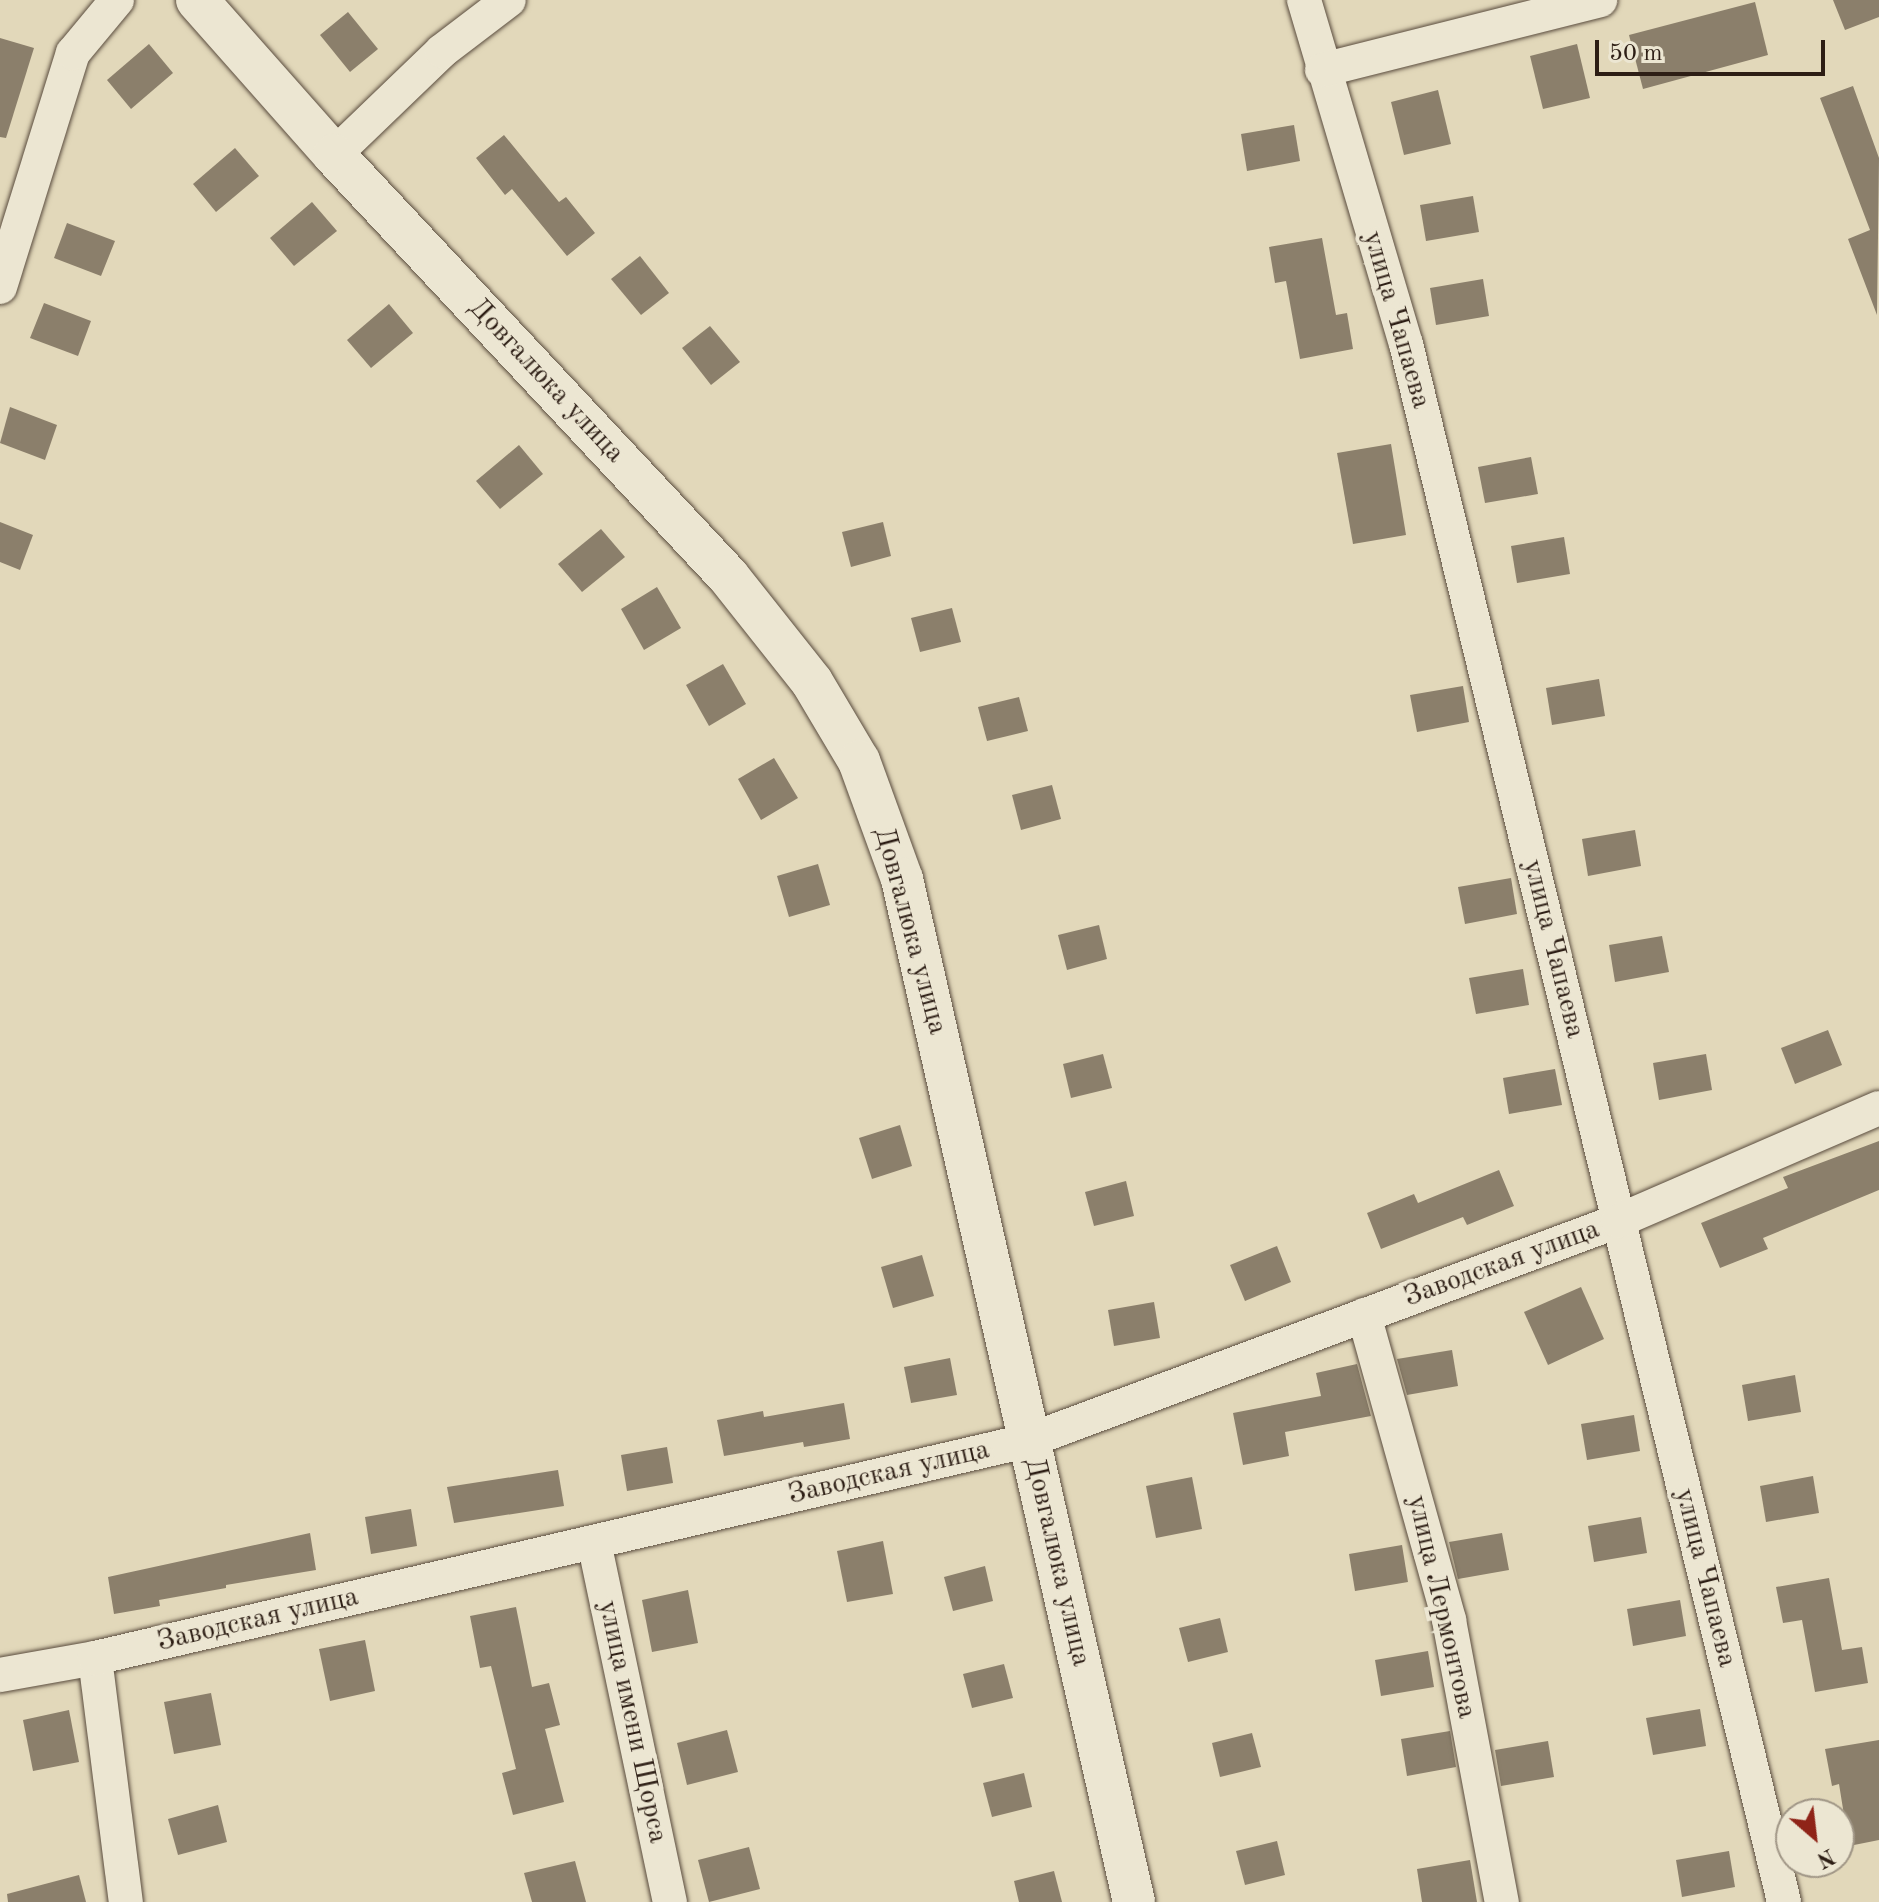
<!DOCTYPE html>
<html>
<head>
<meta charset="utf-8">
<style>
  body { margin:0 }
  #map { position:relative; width:1879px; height:1902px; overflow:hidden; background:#e2d8ba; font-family:"Old Standard TT",serif }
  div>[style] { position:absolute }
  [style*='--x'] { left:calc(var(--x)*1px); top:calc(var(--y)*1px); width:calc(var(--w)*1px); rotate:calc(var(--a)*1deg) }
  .building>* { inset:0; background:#8b7f6b }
  .roads { filter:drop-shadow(0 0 2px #5a4c3e) drop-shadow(0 0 2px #5a4c3e) }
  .minor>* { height:34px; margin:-17px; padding:0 17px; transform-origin:17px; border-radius:17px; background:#ece6d2 }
  .tertiary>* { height:42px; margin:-21px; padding:0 21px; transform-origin:21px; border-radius:21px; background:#ece6d2 }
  span { translate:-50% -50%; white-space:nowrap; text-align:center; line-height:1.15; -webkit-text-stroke:8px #ece6d2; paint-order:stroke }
  .street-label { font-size:28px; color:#2d1e15 }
  .north { position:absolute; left:1775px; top:1798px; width:80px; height:80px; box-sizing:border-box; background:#ece6d2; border:2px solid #a09686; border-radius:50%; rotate:152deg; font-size:22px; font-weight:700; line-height:32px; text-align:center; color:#2d1e15 }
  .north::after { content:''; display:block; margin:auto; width:28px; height:36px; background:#8f2418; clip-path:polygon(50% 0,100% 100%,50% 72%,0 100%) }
  .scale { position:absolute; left:1595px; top:40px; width:230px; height:36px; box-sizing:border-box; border:4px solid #2d1e15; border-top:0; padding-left:10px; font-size:24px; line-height:28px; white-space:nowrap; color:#2d1e15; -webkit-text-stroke:6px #ece6d2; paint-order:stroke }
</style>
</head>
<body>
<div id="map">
  <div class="building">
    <div style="clip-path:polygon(1833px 0,1879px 0,1879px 17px,1845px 30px)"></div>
    <div style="clip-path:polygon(1755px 2px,1768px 55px,1643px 89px,1629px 35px)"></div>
    <div style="clip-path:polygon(348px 12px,378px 49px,350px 72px,320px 35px)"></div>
    <div style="clip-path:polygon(0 38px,34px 48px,6px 138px,0 137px)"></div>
    <div style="clip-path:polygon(149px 44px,173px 73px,131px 109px,107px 80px)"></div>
    <div style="clip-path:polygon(1577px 44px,1590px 98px,1543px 109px,1530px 56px)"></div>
    <div style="clip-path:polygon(1853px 86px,1879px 158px,1877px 315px,1848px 239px,1870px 230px,1820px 98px)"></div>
    <div style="clip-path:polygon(1438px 90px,1451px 144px,1404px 155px,1391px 102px)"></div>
    <div style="clip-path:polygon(1294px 125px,1300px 161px,1247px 171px,1241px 134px)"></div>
    <div style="clip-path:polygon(504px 135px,559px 202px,566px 197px,595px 233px,567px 256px,512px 189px,505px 195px,476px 158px)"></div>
    <div style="clip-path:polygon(235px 148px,259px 176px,216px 212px,193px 184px)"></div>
    <div style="clip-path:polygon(1473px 196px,1479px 232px,1426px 241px,1420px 205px)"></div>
    <div style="clip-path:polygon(312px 202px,337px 231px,294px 266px,270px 238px)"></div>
    <div style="clip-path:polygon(67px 223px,115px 241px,101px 276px,54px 258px)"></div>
    <div style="clip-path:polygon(1322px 238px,1336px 315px,1347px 313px,1353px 349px,1300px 359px,1286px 281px,1275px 283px,1269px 247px)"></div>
    <div style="clip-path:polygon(640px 256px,669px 293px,641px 315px,611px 279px)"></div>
    <div style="clip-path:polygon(1483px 279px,1489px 316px,1436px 325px,1430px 288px)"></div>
    <div style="clip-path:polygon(44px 303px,91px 321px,78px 356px,30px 338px)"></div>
    <div style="clip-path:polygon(389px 304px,413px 333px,371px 368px,347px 340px)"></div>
    <div style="clip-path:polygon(710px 326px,740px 362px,711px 385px,682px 348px)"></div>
    <div style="clip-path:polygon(10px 407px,57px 425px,45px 460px,0 443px)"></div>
    <div style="clip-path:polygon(1391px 444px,1406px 535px,1353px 544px,1337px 453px)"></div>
    <div style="clip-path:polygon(519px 445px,543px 474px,500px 509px,476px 481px)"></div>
    <div style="clip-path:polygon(1531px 457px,1538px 494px,1485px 503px,1478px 467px)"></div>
    <div style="clip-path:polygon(0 522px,33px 535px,20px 570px,0 562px)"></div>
    <div style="clip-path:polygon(883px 522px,891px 556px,851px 567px,842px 532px)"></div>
    <div style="clip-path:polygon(601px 529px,625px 557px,582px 592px,558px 564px)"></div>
    <div style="clip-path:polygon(1564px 537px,1570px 574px,1517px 583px,1511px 546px)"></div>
    <div style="clip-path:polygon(657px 587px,681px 628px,644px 650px,621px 609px)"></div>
    <div style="clip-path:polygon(952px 608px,961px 642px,920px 652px,911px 618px)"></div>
    <div style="clip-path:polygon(723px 664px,746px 704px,709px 726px,686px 685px)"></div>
    <div style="clip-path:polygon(1599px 679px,1605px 716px,1552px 725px,1546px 688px)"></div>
    <div style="clip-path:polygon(1463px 686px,1469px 722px,1417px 732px,1410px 695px)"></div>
    <div style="clip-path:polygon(1019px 697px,1028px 731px,987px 741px,978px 707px)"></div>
    <div style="clip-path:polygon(774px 758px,798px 798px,761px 820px,738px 779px)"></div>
    <div style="clip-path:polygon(1052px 785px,1061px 819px,1021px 830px,1012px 795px)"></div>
    <div style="clip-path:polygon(1635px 830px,1641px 866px,1588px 876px,1582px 839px)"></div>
    <div style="clip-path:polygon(818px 864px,830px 905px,789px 917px,777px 876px)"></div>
    <div style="clip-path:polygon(1511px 878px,1517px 914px,1465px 924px,1458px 887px)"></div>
    <div style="clip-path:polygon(1099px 925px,1107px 959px,1067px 970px,1058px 935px)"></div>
    <div style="clip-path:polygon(1662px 936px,1669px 972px,1615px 982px,1609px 945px)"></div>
    <div style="clip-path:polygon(1523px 969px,1529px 1005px,1476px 1014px,1469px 978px)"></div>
    <div style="clip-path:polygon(1828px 1030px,1842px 1065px,1795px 1084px,1781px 1048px)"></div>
    <div style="clip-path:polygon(1103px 1054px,1112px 1088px,1071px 1098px,1063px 1064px)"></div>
    <div style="clip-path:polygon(1706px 1054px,1712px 1090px,1659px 1100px,1653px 1063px)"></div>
    <div style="clip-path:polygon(1555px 1069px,1562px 1105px,1509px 1114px,1503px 1078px)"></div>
    <div style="clip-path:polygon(900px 1125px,912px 1166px,872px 1179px,859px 1138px)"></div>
    <div style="clip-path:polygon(1879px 1141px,1879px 1190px,1763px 1238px,1768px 1249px,1720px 1268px,1701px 1223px,1788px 1188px,1783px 1177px)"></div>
    <div style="clip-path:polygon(1499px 1170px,1514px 1206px,1467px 1225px,1463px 1217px,1381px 1249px,1367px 1213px,1414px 1194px,1418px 1203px)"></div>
    <div style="clip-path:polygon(1126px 1181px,1134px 1216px,1094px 1226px,1085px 1192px)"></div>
    <div style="clip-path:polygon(1277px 1246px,1291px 1282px,1245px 1301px,1230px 1265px)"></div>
    <div style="clip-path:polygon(922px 1255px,934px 1296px,893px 1308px,881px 1267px)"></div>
    <div style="clip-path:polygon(1581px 1287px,1604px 1339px,1548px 1365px,1524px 1312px)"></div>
    <div style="clip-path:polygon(1154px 1302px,1160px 1338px,1114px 1346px,1108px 1310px)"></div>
    <div style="clip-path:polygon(1452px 1350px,1458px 1386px,1407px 1395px,1397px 1359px)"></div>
    <div style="clip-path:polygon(950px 1358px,957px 1395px,911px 1403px,904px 1367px)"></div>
    <div style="clip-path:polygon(1357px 1364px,1371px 1416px,1285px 1432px,1289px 1456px,1243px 1465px,1233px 1413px,1321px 1396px,1316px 1373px)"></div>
    <div style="clip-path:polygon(1795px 1375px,1801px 1412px,1748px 1421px,1742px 1385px)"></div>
    <div style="clip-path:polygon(844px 1403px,850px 1439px,804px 1447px,803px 1442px,724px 1456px,717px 1420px,763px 1411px,764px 1417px)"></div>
    <div style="clip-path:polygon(1634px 1415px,1640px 1451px,1587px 1460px,1581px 1424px)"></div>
    <div style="clip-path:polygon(667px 1447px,673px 1483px,627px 1491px,621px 1455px)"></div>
    <div style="clip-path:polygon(558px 1470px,564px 1506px,454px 1523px,447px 1487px)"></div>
    <div style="clip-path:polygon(1813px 1476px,1819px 1513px,1766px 1522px,1760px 1486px)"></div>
    <div style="clip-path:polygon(1192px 1477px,1202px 1529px,1156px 1538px,1146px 1486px)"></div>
    <div style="clip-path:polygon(411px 1509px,417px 1546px,371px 1554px,365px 1517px)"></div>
    <div style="clip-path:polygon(1641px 1517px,1647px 1553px,1594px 1562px,1588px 1526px)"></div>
    <div style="clip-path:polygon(310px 1533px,316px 1570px,226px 1585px,226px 1588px,159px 1600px,160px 1606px,114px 1614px,108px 1577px)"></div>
    <div style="clip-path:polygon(1502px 1533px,1509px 1570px,1458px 1579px,1449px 1542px)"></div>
    <div style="clip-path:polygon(883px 1541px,893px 1594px,847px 1602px,837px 1551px)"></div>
    <div style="clip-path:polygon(1402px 1545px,1408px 1582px,1355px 1591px,1349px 1554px)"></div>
    <div style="clip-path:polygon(985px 1566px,993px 1601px,953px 1611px,944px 1577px)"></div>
    <div style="clip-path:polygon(1829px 1578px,1842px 1650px,1862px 1647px,1868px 1683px,1815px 1692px,1802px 1620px,1783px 1623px,1776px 1587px)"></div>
    <div style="clip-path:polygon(688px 1590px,698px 1643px,652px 1652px,642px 1600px)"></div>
    <div style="clip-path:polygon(1680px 1600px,1686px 1636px,1633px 1646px,1627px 1609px)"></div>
    <div style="clip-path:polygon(516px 1607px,532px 1687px,549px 1683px,560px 1725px,545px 1729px,564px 1802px,513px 1815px,502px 1773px,516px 1769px,491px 1666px,480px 1668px,470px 1616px)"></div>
    <div style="clip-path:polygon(1220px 1618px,1228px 1652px,1188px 1662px,1179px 1628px)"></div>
    <div style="clip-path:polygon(365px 1640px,375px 1691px,330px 1701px,319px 1649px)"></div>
    <div style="clip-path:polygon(1428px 1651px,1434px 1687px,1381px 1696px,1375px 1660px)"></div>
    <div style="clip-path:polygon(1004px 1664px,1013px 1698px,972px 1708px,963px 1674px)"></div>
    <div style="clip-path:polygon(211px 1693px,221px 1745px,174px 1754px,164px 1702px)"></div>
    <div style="clip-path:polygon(1700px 1709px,1706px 1746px,1653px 1755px,1646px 1718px)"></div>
    <div style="clip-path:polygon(69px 1710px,79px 1762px,33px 1771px,23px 1720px)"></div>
    <div style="clip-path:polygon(727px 1730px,738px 1772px,687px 1785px,677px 1743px)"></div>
    <div style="clip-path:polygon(1450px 1731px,1456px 1767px,1407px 1776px,1401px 1739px)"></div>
    <div style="clip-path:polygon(1252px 1733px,1261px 1767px,1220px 1777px,1212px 1743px)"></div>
    <div style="clip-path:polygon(1879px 1740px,1879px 1840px,1849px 1846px,1839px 1784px,1832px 1786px,1825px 1749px)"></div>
    <div style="clip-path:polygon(1548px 1741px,1554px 1777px,1501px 1786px,1495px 1750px)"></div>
    <div style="clip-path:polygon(1024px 1773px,1032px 1807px,992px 1817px,983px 1783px)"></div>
    <div style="clip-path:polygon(218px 1805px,227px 1842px,178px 1855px,168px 1819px)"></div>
    <div style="clip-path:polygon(1277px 1841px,1285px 1875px,1245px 1885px,1236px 1851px)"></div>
    <div style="clip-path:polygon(749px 1847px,760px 1889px,709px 1902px,698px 1860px)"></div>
    <div style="clip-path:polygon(1729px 1851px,1735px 1887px,1682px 1897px,1676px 1860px)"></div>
    <div style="clip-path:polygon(1470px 1860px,1477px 1902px,1422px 1902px,1417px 1869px)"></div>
    <div style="clip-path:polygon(575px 1861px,586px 1902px,532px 1902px,524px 1873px)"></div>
    <div style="clip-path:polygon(1054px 1871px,1062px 1902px,1019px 1902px,1014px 1881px)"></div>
    <div style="clip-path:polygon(79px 1875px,86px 1902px,8px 1902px,7px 1894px)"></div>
  </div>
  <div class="roads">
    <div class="minor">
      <div style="--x:1304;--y:0;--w:359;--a:73.5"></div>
      <div style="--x:1406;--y:344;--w:1603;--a:76.36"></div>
      <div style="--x:1322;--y:70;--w:287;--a:-14.1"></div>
      <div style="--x:334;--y:155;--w:150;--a:-43.9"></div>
      <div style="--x:442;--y:51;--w:84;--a:-37.3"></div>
      <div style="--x:0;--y:287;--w:245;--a:-72.7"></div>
      <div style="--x:73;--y:53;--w:69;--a:-50.3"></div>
      <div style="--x:1364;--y:1315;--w:317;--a:74.4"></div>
      <div style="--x:1449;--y:1620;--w:287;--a:79.4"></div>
      <div style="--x:594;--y:1542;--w:368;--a:78.1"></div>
      <div style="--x:95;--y:1658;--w:246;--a:82.8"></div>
      <div style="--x:0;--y:1675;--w:97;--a:-10.1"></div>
      <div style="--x:95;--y:1658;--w:960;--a:-13.12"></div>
      <div style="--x:1030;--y:1440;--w:627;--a:-20.43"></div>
      <div style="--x:1618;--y:1221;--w:284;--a:-23.4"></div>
    </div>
    <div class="tertiary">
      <div style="--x:197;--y:0;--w:207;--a:48.5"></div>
      <div style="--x:334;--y:155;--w:577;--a:46.9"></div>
      <div style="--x:728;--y:576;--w:135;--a:51.6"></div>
      <div style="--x:812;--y:682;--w:92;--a:59.3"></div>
      <div style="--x:859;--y:761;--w:126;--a:70"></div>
      <div style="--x:902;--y:879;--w:1049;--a:77.22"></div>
    </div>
  </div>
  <div class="street-label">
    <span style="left:1396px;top:320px;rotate:74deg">улица Чапаева</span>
    <span style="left:546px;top:381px;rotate:47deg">Довгалюка улица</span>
    <span style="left:910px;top:931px;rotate:75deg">Довгалюка улица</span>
    <span style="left:1553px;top:949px;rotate:76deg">улица Чапаева</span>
    <span style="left:1502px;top:1264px;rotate:-20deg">Заводская улица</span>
    <span style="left:889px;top:1473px;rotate:-13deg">Заводская улица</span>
    <span style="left:1057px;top:1562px;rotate:77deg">Довгалюка улица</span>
    <span style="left:1705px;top:1578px;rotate:76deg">улица Чапаева</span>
    <span style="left:1441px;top:1607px;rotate:77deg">улица Лермонтова</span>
    <span style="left:258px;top:1620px;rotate:-13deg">Заводская улица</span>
    <span style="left:632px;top:1722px;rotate:78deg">улица имени Щорса</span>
  </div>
  <div class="north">N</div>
  <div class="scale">50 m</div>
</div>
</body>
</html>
